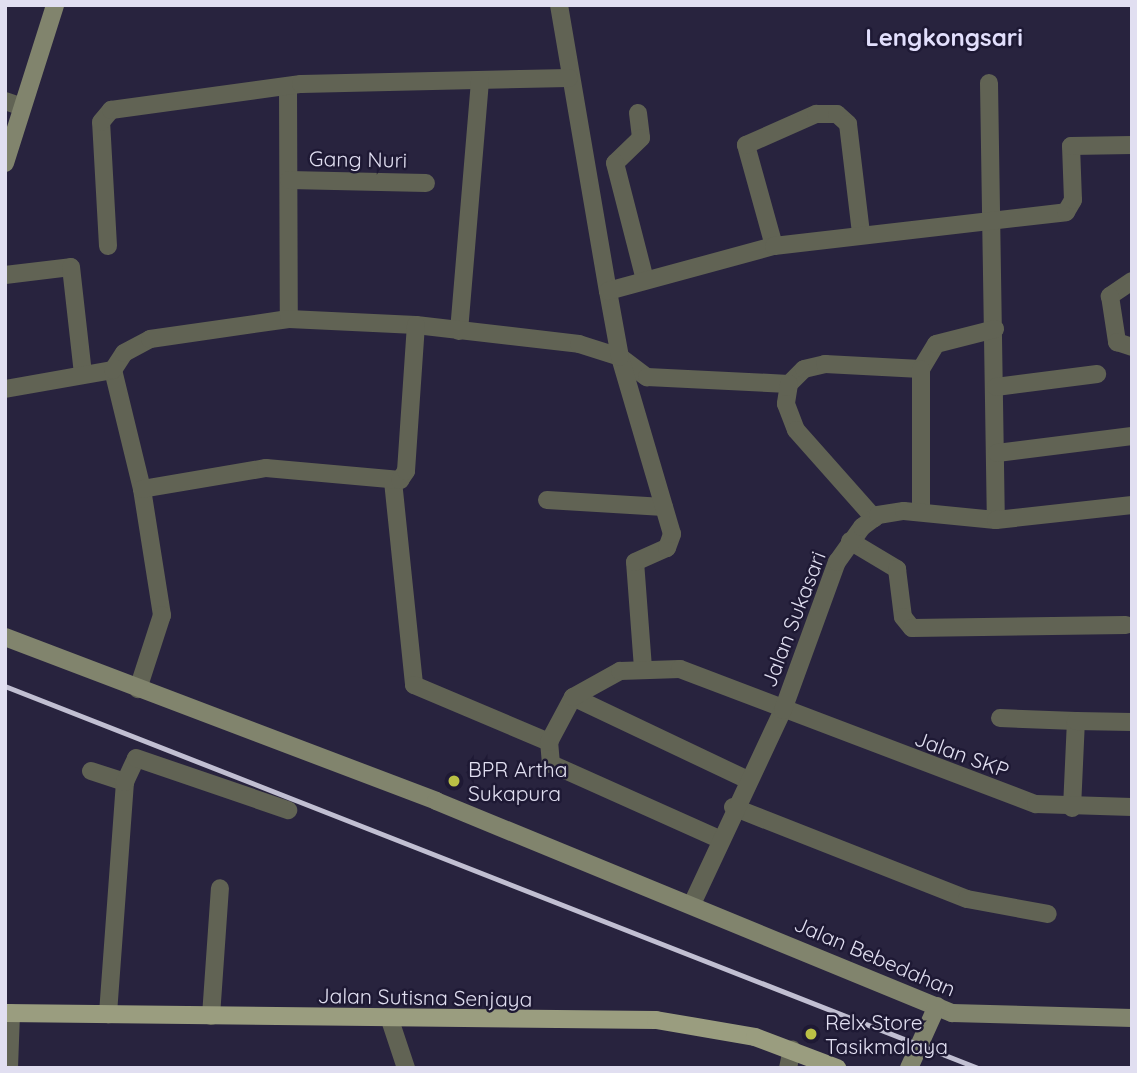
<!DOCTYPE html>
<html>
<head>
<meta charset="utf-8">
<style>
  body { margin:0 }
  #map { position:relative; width:1137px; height:1073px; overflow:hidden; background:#28233e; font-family:Quicksand,sans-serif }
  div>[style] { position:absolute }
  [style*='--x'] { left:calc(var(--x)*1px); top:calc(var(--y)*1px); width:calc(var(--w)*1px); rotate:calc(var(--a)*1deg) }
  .street>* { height:18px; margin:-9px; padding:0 9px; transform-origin:9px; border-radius:9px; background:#616354 }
  .secondary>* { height:18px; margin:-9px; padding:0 9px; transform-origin:9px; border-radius:9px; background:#81846d }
  .primary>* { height:18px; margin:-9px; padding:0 9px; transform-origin:9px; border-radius:9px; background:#9a9d7f }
  .rail>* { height:4.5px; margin:-2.25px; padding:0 2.25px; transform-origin:2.25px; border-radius:2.25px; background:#c1bfd2 }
  .dots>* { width:19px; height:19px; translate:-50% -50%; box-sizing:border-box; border:4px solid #1e1934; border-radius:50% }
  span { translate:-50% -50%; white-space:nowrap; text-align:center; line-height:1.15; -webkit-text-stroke:5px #1e1934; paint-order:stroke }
  .street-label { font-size:21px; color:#e1dff1 }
  .poi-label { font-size:21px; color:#e1dff1 }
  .left { translate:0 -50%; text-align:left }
  .quarter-label { font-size:24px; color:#e2dffc; font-weight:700 }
  .frame { position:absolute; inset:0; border:7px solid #e1dff1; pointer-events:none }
</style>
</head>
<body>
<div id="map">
  <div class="street">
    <div style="--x:559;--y:5;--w:290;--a:80.3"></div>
    <div style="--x:989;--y:83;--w:437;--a:89.1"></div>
    <div style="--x:288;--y:86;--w:233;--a:89.8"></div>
    <div style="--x:5;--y:101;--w:18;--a:19"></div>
    <div style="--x:638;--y:113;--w:25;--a:83"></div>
    <div style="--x:641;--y:138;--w:36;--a:136"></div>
    <div style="--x:615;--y:163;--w:121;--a:75.6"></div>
    <div style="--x:289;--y:180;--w:137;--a:1.3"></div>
    <div style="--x:108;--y:246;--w:124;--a:-93.2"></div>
    <div style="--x:101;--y:122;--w:16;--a:-50"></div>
    <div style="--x:111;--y:110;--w:192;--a:-7.8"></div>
    <div style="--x:301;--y:84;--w:268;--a:-1.3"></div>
    <div style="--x:774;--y:246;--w:105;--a:-105.5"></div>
    <div style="--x:746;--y:145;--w:77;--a:-23.9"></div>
    <div style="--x:816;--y:114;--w:21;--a:0"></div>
    <div style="--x:837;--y:114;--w:15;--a:42"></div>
    <div style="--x:848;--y:124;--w:110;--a:83.2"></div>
    <div style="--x:5;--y:275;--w:66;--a:-6.9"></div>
    <div style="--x:71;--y:267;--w:108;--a:83.6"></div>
    <div style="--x:1132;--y:281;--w:27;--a:146"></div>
    <div style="--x:1110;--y:296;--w:47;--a:81.3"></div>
    <div style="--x:1117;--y:342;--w:16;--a:18"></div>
    <div style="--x:459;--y:331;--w:251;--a:-85.2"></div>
    <div style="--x:113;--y:370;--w:122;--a:76.3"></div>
    <div style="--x:142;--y:489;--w:128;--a:81"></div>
    <div style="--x:162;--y:615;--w:78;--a:108"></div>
    <div style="--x:789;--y:384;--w:21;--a:-45"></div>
    <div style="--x:804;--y:369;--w:22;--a:-13"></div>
    <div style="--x:825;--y:364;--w:96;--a:3"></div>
    <div style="--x:921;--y:369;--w:29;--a:-59"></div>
    <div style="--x:936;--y:344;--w:61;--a:-14.3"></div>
    <div style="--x:996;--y:387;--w:102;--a:-7.3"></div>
    <div style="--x:5;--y:389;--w:110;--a:-10"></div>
    <div style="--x:113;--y:370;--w:20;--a:-57"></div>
    <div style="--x:124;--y:353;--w:30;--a:-28"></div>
    <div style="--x:150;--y:339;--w:140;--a:-8.2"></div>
    <div style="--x:289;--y:319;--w:127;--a:2.7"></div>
    <div style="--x:416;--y:325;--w:164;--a:6.6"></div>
    <div style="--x:579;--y:344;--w:43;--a:17.6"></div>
    <div style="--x:620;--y:357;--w:34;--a:37"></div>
    <div style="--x:647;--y:377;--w:142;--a:2.8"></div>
    <div style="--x:789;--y:384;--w:20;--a:99"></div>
    <div style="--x:786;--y:404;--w:28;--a:69"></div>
    <div style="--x:796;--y:430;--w:118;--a:48.4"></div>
    <div style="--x:997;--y:453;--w:136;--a:-7.2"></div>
    <div style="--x:393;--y:481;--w:205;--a:84.1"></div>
    <div style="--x:414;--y:685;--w:147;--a:22.9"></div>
    <div style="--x:142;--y:489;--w:126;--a:-9.6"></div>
    <div style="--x:266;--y:468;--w:135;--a:5.1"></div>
    <div style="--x:400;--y:480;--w:11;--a:-56"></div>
    <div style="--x:406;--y:471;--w:146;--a:-86.1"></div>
    <div style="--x:547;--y:500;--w:117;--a:3.4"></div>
    <div style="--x:921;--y:511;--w:142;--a:-90"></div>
    <div style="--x:850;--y:541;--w:55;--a:30.8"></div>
    <div style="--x:897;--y:569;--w:48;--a:82.9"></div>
    <div style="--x:903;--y:617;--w:14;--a:51"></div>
    <div style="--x:912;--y:628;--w:214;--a:-0.8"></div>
    <div style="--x:643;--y:668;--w:106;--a:-94.3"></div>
    <div style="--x:635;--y:562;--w:35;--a:-24"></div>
    <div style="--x:667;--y:548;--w:15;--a:-70"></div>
    <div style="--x:672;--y:534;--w:184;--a:-106.4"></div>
    <div style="--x:620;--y:357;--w:67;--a:-100.3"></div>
    <div style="--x:608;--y:291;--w:172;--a:-15.2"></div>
    <div style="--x:774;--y:246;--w:294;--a:-6.6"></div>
    <div style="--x:1066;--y:212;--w:14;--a:-60"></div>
    <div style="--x:1073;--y:200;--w:54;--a:-92.1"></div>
    <div style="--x:1071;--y:146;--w:61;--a:-0.9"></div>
    <div style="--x:573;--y:697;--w:191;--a:25.4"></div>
    <div style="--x:1000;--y:718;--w:76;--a:2.3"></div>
    <div style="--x:91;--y:771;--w:36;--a:18"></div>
    <div style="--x:125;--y:782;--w:233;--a:94.2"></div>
    <div style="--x:125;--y:782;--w:26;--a:-65"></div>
    <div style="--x:136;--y:758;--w:161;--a:18.9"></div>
    <div style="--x:733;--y:807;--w:251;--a:21.5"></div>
    <div style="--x:967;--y:899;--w:82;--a:10.5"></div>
    <div style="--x:1072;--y:808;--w:87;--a:-87.4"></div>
    <div style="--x:1076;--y:721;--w:56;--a:1"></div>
    <div style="--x:719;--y:839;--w:184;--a:-155.9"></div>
    <div style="--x:551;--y:764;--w:22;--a:-95"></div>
    <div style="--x:549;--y:742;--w:51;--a:-61.9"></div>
    <div style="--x:573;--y:697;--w:54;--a:-29"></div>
    <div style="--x:620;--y:671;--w:60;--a:-1.9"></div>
    <div style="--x:680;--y:669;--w:381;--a:20.8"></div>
    <div style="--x:1036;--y:804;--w:96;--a:1.8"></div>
    <div style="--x:692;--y:904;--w:214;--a:-64.9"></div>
    <div style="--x:783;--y:710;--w:158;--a:-70"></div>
    <div style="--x:837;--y:562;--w:43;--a:-54.5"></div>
    <div style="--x:862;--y:527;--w:20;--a:-37"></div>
    <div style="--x:878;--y:515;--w:26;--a:-9"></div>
    <div style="--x:904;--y:511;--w:92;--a:5.6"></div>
    <div style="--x:996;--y:520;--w:137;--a:-6.3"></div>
    <div style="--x:211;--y:1016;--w:128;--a:-86"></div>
    <div style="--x:390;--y:1020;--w:51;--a:71.6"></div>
    <div style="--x:9;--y:1068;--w:55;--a:-87.9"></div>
    <div style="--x:788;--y:1068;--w:19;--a:-78"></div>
  </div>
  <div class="secondary">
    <div style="--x:5;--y:163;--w:166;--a:-72.4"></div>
    <div style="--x:5;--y:637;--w:461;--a:20.8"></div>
    <div style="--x:436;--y:801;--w:558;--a:22.34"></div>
    <div style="--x:952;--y:1013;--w:180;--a:1.6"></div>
    <div style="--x:909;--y:1068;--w:68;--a:-65.7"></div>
  </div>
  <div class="primary">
    <div style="--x:5;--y:1013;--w:651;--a:0.62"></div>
    <div style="--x:656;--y:1020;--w:100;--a:9.7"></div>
    <div style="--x:755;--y:1037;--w:88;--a:20.7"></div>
  </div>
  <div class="rail">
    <div style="--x:5;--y:686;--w:1045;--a:21.43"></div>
  </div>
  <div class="dots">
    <div style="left:454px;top:781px;background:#bac045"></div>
    <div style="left:811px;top:1034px;background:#bac045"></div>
  </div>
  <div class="street-label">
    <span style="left:358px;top:159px;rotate:1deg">Gang Nuri</span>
    <span style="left:793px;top:619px;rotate:-69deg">Jalan Sukasari</span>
    <span style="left:962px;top:754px;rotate:20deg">Jalan SKP</span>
    <span style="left:875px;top:956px;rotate:23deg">Jalan Bebedahan</span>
    <span style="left:425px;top:997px;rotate:1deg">Jalan Sutisna Senjaya</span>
  </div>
  <div class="poi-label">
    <span class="left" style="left:468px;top:781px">BPR Artha<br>Sukapura</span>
    <span class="left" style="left:825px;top:1034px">Relx Store<br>Tasikmalaya</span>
  </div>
  <div class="quarter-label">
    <span style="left:944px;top:38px">Lengkongsari</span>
  </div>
  <div class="frame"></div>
</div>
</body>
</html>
